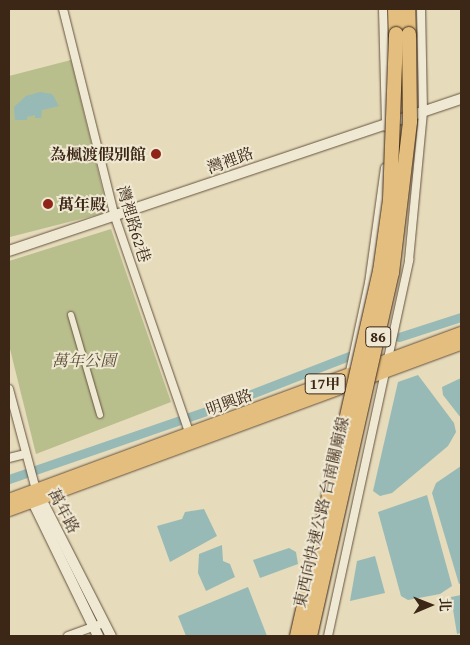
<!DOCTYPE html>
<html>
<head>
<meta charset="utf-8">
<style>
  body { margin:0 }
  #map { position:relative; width:470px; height:645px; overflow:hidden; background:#e6dbbb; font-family:"Gentium Book Plus","Noto Serif TC",serif }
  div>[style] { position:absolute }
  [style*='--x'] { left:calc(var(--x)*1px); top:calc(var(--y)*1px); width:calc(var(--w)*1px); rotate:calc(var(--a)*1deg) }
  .green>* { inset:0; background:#b9be8d }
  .water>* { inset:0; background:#97bab6 }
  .canal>* { height:9px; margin:-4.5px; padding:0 4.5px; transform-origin:4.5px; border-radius:4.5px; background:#97bab6 }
  .roads { filter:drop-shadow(0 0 1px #66533f) drop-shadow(0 0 1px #66533f) }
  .pedestrian>* { height:6px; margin:-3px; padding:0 3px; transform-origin:3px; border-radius:3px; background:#efe8d3 }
  .minor>* { height:8px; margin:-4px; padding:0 4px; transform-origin:4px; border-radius:4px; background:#efe8d3 }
  .tertiary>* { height:10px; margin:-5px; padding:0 5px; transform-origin:5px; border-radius:5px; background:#efe8d3 }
  .primary>* { height:12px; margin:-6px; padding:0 6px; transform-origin:6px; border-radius:6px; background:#e3be7e }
  .trunk>* { height:14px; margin:-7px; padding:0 7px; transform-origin:7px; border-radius:7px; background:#e3be7e }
  .bridges { filter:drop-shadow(0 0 1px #3c2616) drop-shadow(0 0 1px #3c2616) }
  .trunk-bridge>* { height:14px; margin:-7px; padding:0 7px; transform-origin:7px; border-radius:7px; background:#e3be7e }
  .dots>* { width:14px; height:14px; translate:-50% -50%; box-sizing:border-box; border:2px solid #efe8d3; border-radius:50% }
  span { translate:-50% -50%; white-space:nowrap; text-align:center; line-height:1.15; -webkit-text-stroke:4px #efe8d3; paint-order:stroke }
  .shield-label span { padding:1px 4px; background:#efe8d3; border:1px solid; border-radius:4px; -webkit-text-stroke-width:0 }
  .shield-label { font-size:15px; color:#3c2616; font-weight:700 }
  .poi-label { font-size:16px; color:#3c2616; font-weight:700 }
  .right { translate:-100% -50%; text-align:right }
  .left { translate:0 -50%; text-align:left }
  .street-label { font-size:16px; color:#3c2616 }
  .park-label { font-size:16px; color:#5b4c34; font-style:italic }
  .frame { position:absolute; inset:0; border:10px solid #3c2616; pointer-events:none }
  .north { position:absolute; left:405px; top:580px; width:50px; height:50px; -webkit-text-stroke:4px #efe8d3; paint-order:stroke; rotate:89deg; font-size:14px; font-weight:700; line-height:20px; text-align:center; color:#3c2616 }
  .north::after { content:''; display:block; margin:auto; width:18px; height:22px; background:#3c2616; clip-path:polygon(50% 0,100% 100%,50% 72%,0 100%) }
</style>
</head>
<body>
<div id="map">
  <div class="green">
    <div style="clip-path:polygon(71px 60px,108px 212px,10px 237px,9px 76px)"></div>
    <div style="clip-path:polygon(111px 229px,171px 402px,36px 454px,9px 345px,9px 261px)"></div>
  </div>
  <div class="water">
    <div style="clip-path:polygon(40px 92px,52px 94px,59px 106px,42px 110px,41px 118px,35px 118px,35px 115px,27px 117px,27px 120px,15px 120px,14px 107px,26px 96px)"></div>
    <div style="clip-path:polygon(418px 375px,454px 423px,456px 432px,448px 446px,392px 493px,380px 496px,373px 491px,398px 382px)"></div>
    <div style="clip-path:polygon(461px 378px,461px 418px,443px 395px,442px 387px)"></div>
    <div style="clip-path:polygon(461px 466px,461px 583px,459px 584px,432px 493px,436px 483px)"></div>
    <div style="clip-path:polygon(427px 495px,452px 586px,440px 594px,408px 600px,401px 596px,378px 512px)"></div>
    <div style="clip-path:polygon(204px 509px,217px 536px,170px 562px,157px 526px,182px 519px,185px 512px)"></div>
    <div style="clip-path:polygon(222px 545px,223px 561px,230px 564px,235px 577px,206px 591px,198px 573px,199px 554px)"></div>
    <div style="clip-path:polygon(289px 548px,296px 552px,298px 564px,260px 578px,253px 560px)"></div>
    <div style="clip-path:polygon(375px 556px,385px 593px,350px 601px,357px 561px)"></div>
    <div style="clip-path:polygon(248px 587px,267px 636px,186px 636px,178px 616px)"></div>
    <div style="clip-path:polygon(461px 595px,461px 633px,457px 634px,451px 597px)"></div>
  </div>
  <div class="canal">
    <div style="--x:399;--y:337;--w:65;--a:-17.9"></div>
    <div style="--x:9;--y:479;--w:218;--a:-19"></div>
    <div style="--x:215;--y:408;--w:144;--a:-21.2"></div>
  </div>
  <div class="roads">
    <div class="pedestrian">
      <div style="--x:71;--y:315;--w:104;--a:73.8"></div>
    </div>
    <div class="minor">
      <div style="--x:63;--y:9;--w:214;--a:76"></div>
      <div style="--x:115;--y:217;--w:231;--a:71"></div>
      <div style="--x:383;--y:9;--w:118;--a:88.5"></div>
      <div style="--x:349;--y:376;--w:95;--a:-77.9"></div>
      <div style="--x:369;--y:283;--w:116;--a:-82.1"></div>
      <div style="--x:9;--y:389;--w:105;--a:75"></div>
      <div style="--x:9;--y:458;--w:16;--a:-14"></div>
      <div style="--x:68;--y:636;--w:38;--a:-20"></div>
      <div style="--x:328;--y:636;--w:385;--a:-77.8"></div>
      <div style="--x:409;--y:260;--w:150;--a:-84.6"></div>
      <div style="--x:423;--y:111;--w:102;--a:-91.1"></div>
    </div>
    <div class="tertiary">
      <div style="--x:9;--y:251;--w:477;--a:-18.6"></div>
      <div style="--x:38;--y:493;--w:161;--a:63"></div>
      <div style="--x:34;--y:496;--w:6;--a:99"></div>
      <div style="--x:33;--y:502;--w:149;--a:64.1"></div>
    </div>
    <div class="primary">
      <div style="--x:9;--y:500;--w:482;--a:-20.3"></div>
      <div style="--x:9;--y:510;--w:482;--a:-20.2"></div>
    </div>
    <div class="trunk">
      <div style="--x:395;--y:9;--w:25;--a:88"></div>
      <div style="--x:408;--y:9;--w:25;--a:88"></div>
    </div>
  </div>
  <div class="bridges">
    <div class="trunk-bridge">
      <div style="--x:297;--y:636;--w:374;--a:-77.2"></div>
      <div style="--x:380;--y:271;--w:72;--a:-82"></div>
      <div style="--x:390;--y:200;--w:166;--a:-87.9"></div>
      <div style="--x:310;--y:636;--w:372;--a:-77.3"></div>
      <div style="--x:392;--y:273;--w:153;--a:-83.2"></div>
      <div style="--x:410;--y:121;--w:87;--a:-90.7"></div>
    </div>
  </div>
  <div class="dots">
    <div style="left:156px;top:154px;background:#8f2418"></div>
    <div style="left:48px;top:204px;background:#8f2418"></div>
  </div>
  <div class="shield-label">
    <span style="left:378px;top:337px">86</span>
    <span style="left:325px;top:384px">17甲</span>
  </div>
  <div class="poi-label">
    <span class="right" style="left:146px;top:154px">為楓渡假別館</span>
    <span class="left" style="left:58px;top:204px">萬年殿</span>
  </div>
  <div class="street-label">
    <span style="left:230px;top:160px;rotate:-20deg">灣裡路</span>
    <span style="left:134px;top:224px;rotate:73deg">灣裡路62巷</span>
    <span style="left:229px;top:402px;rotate:-20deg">明興路</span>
    <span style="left:64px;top:511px;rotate:62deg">萬年路</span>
    <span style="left:321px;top:512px;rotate:-77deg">東西向快速公路 台南關廟線</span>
  </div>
  <div class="park-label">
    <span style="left:84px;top:360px">萬年公園</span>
  </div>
  <div class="frame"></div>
  <div class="north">北</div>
</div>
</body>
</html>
